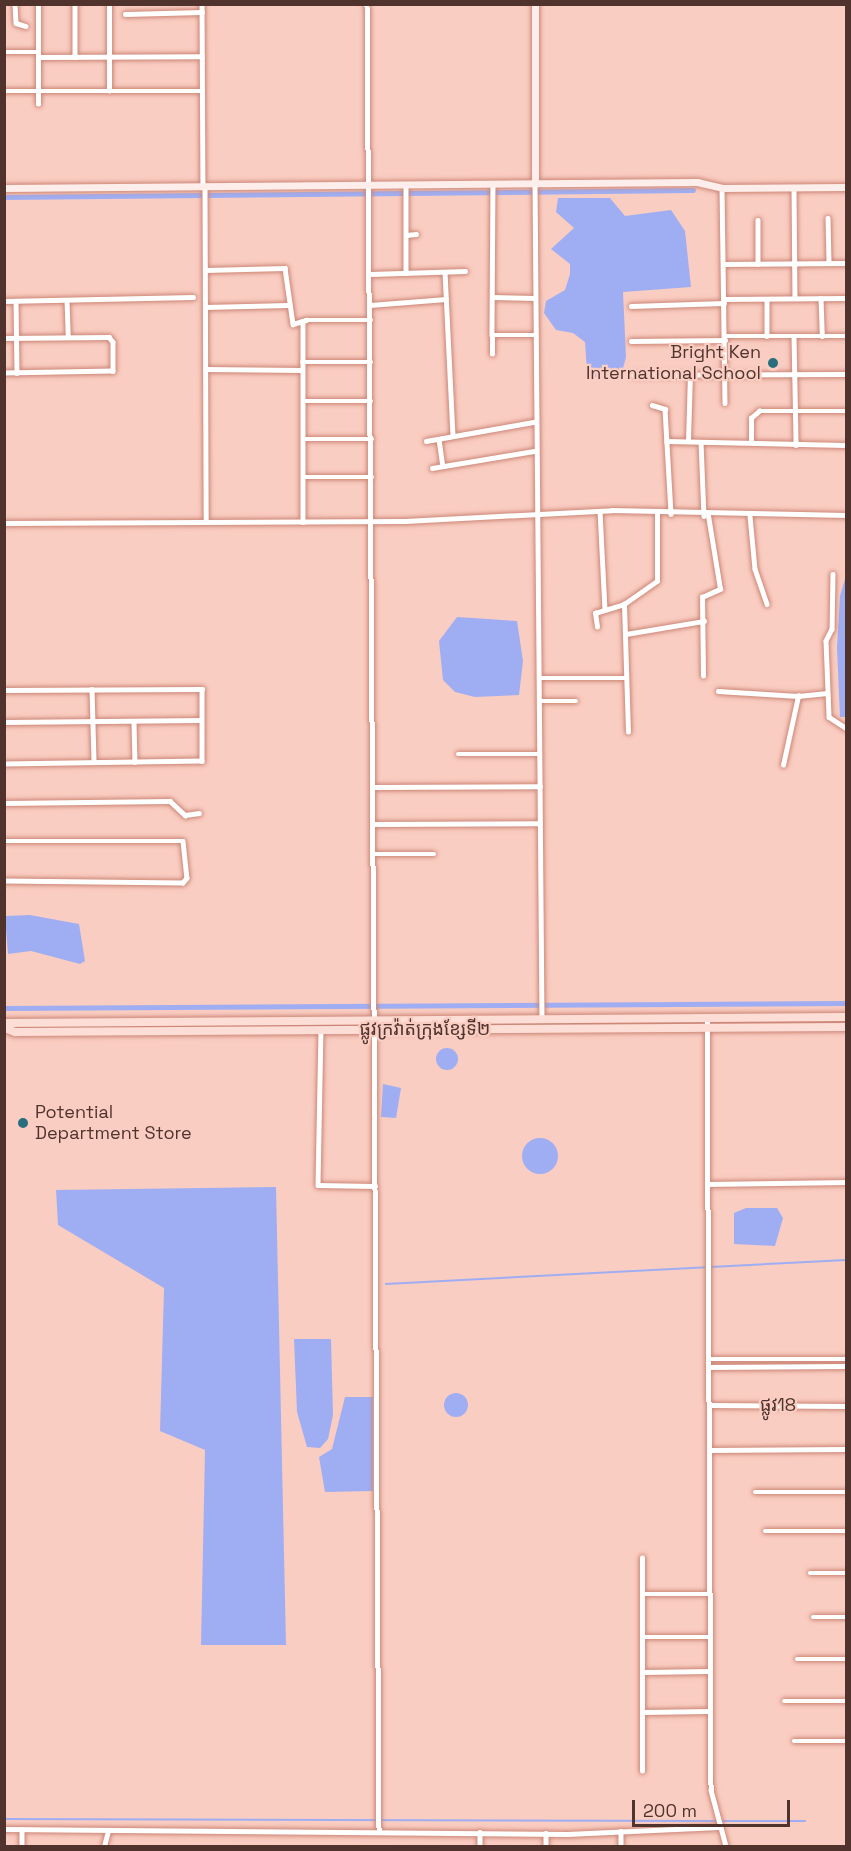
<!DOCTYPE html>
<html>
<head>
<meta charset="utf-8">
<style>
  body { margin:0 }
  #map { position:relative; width:851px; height:1851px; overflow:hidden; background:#facdc2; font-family:"Space Grotesk","Noto Sans Khmer",sans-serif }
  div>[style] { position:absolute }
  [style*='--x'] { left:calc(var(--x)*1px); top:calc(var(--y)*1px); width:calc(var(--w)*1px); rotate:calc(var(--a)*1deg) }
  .water>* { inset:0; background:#9faef3 }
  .round { border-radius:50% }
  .stream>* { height:1.5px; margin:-0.75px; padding:0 0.75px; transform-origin:0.75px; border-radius:0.75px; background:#9faef3 }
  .canal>* { height:5px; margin:-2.5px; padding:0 2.5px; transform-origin:2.5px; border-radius:2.5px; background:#9faef3 }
  .roads { filter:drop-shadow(0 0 2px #cc8676) drop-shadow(0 0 2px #cc8676) }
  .street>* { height:4.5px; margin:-2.25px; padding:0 2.25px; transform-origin:2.25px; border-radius:2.25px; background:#fff }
  .secondary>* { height:7px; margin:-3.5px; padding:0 3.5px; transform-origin:3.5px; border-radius:3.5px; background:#feeeeb }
  .primary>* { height:8px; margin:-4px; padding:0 4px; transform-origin:4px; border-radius:4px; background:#fdded6 }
  .dots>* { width:16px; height:16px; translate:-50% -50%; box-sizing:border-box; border:3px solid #facdc2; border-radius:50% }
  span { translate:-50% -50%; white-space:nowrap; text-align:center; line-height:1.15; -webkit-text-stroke:4.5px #facdc2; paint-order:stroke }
  .poi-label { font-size:18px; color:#50332c }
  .right { translate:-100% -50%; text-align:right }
  .left { translate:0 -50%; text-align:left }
  .street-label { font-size:18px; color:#50332c }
  .frame { position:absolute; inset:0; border:6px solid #50332c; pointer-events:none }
  .scale { position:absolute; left:632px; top:1800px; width:158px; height:27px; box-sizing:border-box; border:3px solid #50332c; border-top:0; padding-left:8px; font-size:18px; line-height:21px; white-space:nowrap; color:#50332c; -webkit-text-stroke:4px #facdc2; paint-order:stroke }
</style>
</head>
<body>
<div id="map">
  <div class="water">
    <div style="clip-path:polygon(558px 198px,610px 198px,625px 216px,671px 210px,685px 231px,691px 287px,623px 292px,626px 357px,621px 376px,592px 377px,587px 372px,585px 342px,573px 333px,556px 330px,544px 313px,546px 301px,565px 290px,570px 274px,570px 264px,551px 249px,574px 228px,556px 212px)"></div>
    <div style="clip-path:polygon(846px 575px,846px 717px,840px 717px,837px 648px,840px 596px)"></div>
    <div style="clip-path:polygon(457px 617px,517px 621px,523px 661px,519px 695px,475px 697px,455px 692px,443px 680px,439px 641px)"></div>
    <div style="clip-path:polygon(30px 915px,79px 924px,85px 961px,80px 964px,31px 951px,8px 954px,5px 916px)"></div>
    <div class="round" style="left:436px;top:1048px;width:22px;height:22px"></div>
    <div style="clip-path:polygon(383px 1084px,401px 1088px,396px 1118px,381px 1117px)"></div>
    <div class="round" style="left:522px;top:1138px;width:36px;height:36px"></div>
    <div style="clip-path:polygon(276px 1187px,286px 1645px,201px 1645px,205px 1450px,160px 1431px,164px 1288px,58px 1225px,56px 1190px)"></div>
    <div style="clip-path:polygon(746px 1208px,777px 1208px,783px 1218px,775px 1246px,734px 1244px,734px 1213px)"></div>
    <div style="clip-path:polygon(294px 1339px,331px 1339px,333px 1415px,328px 1439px,320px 1448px,307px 1447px,297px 1412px)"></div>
    <div class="round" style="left:444px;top:1393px;width:24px;height:24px"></div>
    <div style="clip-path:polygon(345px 1397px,373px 1397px,373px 1491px,325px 1492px,319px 1457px,332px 1449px)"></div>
  </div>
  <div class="stream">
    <div style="--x:711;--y:1267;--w:135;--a:-3"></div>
    <div style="--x:386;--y:1284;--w:320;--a:-3"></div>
    <div style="--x:4;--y:1819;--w:713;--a:0.16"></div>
    <div style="--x:722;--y:1821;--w:83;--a:0"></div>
  </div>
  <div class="canal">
    <div style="--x:4;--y:197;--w:689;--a:-0.58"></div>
    <div style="--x:4;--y:1008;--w:842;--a:-0.34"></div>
  </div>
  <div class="roads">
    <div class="street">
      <div style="--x:15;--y:4;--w:19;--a:87"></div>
      <div style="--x:16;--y:23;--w:10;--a:17"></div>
      <div style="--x:75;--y:4;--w:53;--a:90"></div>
      <div style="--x:202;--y:4;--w:182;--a:89.7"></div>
      <div style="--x:367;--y:4;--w:1015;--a:89.6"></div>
      <div style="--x:125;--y:14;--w:77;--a:-1.5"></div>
      <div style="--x:4;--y:52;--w:34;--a:0"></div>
      <div style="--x:38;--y:57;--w:164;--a:-0.3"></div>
      <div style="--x:4;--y:91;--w:198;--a:0"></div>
      <div style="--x:109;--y:91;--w:87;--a:-90"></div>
      <div style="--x:38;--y:104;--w:100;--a:-90"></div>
      <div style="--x:493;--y:183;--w:152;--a:90.4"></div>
      <div style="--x:492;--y:335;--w:43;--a:0"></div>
      <div style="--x:535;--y:183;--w:834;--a:89.52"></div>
      <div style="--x:406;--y:184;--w:89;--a:90"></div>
      <div style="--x:205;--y:186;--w:336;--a:89.8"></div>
      <div style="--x:794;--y:187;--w:111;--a:89.5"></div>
      <div style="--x:722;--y:188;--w:215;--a:89.2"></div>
      <div style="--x:828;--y:218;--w:45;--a:88.7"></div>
      <div style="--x:758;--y:220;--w:44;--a:90"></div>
      <div style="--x:406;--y:235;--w:10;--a:-6"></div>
      <div style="--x:723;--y:264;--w:123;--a:-0.5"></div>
      <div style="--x:205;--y:270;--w:80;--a:-1.4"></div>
      <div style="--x:285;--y:268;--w:57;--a:81.9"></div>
      <div style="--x:293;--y:324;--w:14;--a:-17"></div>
      <div style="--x:306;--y:320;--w:65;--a:0"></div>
      <div style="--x:445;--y:272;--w:164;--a:87.2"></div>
      <div style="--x:370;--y:274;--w:95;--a:-1.8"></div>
      <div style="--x:492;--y:297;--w:42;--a:1.4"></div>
      <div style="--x:821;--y:298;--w:38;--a:88"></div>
      <div style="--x:724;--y:299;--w:122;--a:-0.5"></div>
      <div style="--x:767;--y:299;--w:37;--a:90"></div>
      <div style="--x:67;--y:300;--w:37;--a:88"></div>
      <div style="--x:4;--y:301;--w:189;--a:-1.2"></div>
      <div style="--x:16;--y:301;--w:72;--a:89.2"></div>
      <div style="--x:370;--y:305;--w:76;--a:-4.5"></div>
      <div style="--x:631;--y:306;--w:93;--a:-1.8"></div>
      <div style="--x:205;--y:307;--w:83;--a:-1.4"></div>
      <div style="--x:303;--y:321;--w:201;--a:90"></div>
      <div style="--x:724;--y:336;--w:122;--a:0"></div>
      <div style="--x:794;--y:336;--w:109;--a:88.9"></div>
      <div style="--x:4;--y:338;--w:105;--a:-0.5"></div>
      <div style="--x:109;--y:337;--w:6;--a:51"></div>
      <div style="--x:113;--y:342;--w:29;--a:90"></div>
      <div style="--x:113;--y:371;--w:109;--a:178.9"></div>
      <div style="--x:631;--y:341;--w:94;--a:-0.6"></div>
      <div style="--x:492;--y:354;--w:19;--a:-90"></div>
      <div style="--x:302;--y:362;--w:69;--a:0"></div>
      <div style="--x:205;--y:369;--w:97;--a:0.6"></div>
      <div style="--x:633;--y:375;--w:213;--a:-0.3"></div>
      <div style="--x:303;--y:401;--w:68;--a:0"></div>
      <div style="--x:652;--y:405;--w:14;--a:17"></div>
      <div style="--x:665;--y:409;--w:105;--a:86.7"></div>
      <div style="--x:303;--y:439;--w:69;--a:0"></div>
      <div style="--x:439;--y:439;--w:27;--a:82"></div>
      <div style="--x:426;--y:441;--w:110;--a:-10"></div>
      <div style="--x:666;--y:441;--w:180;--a:1.3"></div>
      <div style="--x:688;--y:441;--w:66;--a:-88.3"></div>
      <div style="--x:751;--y:441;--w:23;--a:-90"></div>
      <div style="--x:751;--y:418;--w:11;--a:-41"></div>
      <div style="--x:759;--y:411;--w:87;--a:0"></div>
      <div style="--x:701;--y:442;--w:74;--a:87.7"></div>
      <div style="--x:432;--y:468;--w:103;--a:-9.5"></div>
      <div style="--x:303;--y:477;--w:69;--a:0"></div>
      <div style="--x:600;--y:511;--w:98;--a:87.1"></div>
      <div style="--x:750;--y:516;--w:53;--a:84.6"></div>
      <div style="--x:755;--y:569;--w:37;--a:71"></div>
      <div style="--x:4;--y:523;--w:401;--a:-0.3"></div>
      <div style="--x:405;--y:521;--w:207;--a:-3"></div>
      <div style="--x:612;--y:510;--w:234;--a:1.2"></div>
      <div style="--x:833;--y:574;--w:55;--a:91"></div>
      <div style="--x:832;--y:629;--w:13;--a:117"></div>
      <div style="--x:826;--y:641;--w:76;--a:87.7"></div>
      <div style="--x:829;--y:717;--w:20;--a:33"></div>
      <div style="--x:597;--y:627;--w:14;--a:-98"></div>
      <div style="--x:595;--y:613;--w:30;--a:-17"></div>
      <div style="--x:626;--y:634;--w:79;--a:-9.5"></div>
      <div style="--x:703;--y:676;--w:79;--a:-90.7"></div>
      <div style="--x:702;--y:597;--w:20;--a:-24"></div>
      <div style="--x:720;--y:589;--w:74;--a:-99.3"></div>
      <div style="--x:539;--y:678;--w:88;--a:0"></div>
      <div style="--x:92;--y:689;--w:73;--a:88.4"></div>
      <div style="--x:4;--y:690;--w:198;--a:-0.3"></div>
      <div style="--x:202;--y:689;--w:72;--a:90"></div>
      <div style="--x:202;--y:761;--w:198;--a:179.1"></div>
      <div style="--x:718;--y:691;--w:80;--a:3.6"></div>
      <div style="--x:798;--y:696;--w:29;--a:-6"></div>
      <div style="--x:539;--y:701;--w:37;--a:0"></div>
      <div style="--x:4;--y:722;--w:197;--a:-0.6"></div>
      <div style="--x:134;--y:722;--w:40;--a:88.6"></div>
      <div style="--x:628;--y:732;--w:128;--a:-91.8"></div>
      <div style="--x:624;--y:604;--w:40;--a:-34.9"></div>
      <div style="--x:657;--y:581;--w:68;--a:-90"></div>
      <div style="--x:458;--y:754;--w:82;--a:0"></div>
      <div style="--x:783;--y:765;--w:71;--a:-77.7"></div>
      <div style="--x:374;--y:787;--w:166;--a:-0.3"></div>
      <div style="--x:4;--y:803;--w:166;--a:-0.7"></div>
      <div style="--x:170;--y:801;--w:21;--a:43"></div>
      <div style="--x:185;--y:815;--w:14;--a:-8"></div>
      <div style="--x:374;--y:824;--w:166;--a:-0.3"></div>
      <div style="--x:4;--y:841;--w:179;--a:0"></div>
      <div style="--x:183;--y:841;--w:37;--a:84"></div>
      <div style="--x:187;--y:878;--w:6;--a:129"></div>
      <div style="--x:183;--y:883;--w:179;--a:-179.4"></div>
      <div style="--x:374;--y:854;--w:60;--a:0"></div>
      <div style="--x:707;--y:1017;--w:773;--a:89.7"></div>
      <div style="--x:711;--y:1790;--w:58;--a:75"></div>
      <div style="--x:321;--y:1029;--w:156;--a:91.1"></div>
      <div style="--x:318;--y:1185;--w:57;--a:1"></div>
      <div style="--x:374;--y:1029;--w:800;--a:89.64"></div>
      <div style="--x:708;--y:1184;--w:138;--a:-0.8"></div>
      <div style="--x:709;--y:1359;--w:137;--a:0"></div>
      <div style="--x:709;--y:1367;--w:137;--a:-0.4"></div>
      <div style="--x:709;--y:1405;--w:137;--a:0.4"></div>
      <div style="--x:709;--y:1450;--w:137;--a:-0.4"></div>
      <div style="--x:755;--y:1492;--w:91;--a:0"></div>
      <div style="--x:765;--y:1531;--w:81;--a:0"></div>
      <div style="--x:810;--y:1573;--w:36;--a:0"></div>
      <div style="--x:643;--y:1594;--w:67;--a:0"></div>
      <div style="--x:813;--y:1617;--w:33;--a:0"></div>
      <div style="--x:642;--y:1637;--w:68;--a:0"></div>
      <div style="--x:797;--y:1659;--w:49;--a:0"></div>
      <div style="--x:643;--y:1672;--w:67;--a:-0.9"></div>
      <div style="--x:784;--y:1701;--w:62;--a:0"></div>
      <div style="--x:643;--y:1712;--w:67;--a:-0.9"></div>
      <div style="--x:794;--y:1741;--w:52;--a:0"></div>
      <div style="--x:642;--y:1771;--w:213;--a:-90"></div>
      <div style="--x:4;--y:1829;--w:563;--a:0.51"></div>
      <div style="--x:567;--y:1834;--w:152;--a:-2.6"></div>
      <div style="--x:22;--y:1829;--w:17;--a:90"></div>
      <div style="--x:621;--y:1831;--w:15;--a:90"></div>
      <div style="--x:480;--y:1832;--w:14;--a:90"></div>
      <div style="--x:546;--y:1833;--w:13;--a:90"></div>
      <div style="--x:104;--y:1846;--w:16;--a:-75"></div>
    </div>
    <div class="secondary">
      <div style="--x:535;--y:4;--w:179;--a:90"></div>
      <div style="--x:4;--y:188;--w:693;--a:-0.5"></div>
      <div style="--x:697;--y:182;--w:26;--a:13"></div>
      <div style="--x:722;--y:188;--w:124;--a:-0.5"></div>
    </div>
    <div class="primary">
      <div style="--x:4;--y:1023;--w:842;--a:-0.41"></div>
      <div style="--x:4;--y:1028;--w:12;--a:20"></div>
      <div style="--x:15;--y:1032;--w:831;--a:-0.34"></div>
    </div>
  </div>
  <div class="dots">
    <div style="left:773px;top:363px;background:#286e7c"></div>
    <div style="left:23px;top:1123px;background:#286e7c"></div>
  </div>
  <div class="poi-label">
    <span class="right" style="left:761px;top:363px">Bright Ken<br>International School</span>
    <span class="left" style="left:35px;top:1123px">Potential<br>Department Store</span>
  </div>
  <div class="street-label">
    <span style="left:425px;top:1029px">ផ្លូវក្រវ៉ាត់ក្រុងខ្សែទី២</span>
    <span style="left:778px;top:1405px">ផ្លូវ18</span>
  </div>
  <div class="frame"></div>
  <div class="scale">200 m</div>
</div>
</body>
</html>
